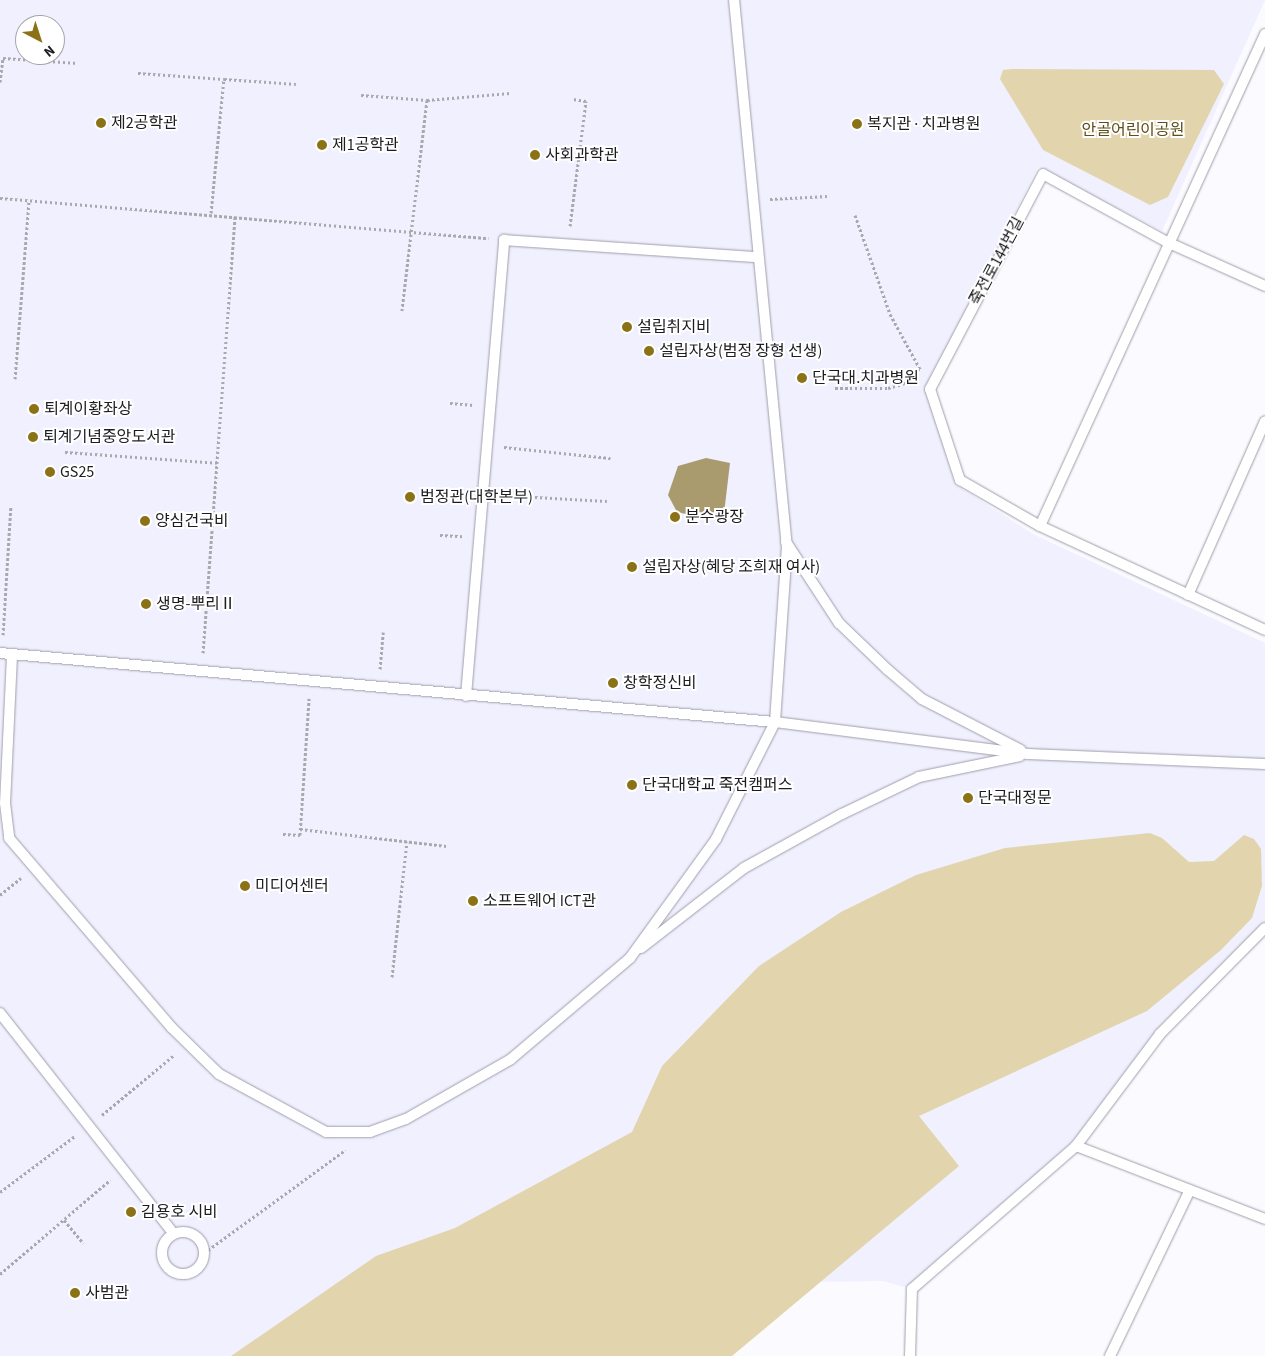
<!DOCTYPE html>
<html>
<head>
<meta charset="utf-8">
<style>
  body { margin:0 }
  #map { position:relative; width:1265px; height:1356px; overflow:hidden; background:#fafaff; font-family:"Source Sans 3","Noto Sans KR",sans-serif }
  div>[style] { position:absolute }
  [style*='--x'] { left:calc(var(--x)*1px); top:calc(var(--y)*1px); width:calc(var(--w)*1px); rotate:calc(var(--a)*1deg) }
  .built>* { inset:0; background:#f0f0ff }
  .green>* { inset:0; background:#e2d5ad }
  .water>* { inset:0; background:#aa9b6f }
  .path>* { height:3px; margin-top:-1.5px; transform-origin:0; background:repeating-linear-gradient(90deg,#a8a8ad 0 2.5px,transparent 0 5px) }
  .roads { filter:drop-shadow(0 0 1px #9f9ea9) drop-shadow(0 0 1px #9f9ea9) }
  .lane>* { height:10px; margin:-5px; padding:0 5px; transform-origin:5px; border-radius:5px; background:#fff }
  .lane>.ring { margin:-5px; padding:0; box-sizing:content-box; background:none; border:10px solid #fff; border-radius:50% }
  .dots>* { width:14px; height:14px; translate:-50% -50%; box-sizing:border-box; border:2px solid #fff; border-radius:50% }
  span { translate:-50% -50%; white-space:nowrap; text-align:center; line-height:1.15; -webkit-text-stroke:4px #fff; paint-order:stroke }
  .poi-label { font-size:16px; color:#1d1d21 }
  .left { translate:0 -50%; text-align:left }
  .park-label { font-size:16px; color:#5e4e18 }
  .street-label { font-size:16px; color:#1d1d21 }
  .north { position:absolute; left:15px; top:15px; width:50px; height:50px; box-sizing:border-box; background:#fff; border:1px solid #a5a5a6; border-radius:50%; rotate:140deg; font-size:14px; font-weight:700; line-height:20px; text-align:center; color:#1d1d21 }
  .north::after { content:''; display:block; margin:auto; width:18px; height:22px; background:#8c7216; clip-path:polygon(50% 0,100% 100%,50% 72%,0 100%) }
</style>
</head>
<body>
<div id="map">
  <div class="built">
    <div style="clip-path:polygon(evenodd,0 0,1265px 0,1162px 231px,1038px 167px,926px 389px,955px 484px,1033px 534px,1265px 643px,1265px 928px,1160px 1034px,1076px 1146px,912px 1289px,883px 1281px,728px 1283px,492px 1356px,0 1356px,0 0,25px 25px,55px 25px,55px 55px,25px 55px,25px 25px)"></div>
  </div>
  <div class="green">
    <div style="clip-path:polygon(1012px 69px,1214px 70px,1224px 84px,1168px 197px,1150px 205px,1043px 150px,1000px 79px,1003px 70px)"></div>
    <div style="clip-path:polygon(1150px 833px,1162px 838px,1189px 862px,1214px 861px,1244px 835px,1254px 839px,1261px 849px,1262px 886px,1252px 918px,1221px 950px,1147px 1011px,919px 1116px,959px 1166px,732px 1356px,231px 1356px,376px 1256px,455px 1228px,632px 1132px,662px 1066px,759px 966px,841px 912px,916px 875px,1005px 848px)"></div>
  </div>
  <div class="water">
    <div style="clip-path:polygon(706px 458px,730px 463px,723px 522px,677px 512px,668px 495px,678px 466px)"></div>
  </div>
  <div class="path">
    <div style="--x:138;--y:73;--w:86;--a:4"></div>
    <div style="--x:0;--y:82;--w:24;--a:-83"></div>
    <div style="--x:3;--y:58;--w:75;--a:3.8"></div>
    <div style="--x:361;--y:95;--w:66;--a:4.3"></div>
    <div style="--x:427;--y:100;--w:212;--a:96.8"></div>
    <div style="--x:427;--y:100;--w:84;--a:-4.8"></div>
    <div style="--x:0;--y:198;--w:490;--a:4.7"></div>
    <div style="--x:770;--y:199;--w:57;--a:-3"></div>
    <div style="--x:211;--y:213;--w:135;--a:-84.5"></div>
    <div style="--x:224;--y:79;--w:72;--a:4"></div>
    <div style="--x:855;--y:215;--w:105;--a:70.5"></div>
    <div style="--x:890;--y:314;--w:63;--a:61.4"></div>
    <div style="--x:570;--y:226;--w:126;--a:-82.7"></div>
    <div style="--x:586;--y:101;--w:13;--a:-171"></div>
    <div style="--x:15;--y:379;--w:179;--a:-85.5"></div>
    <div style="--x:835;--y:388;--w:53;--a:0"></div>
    <div style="--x:888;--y:388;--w:16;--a:-15"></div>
    <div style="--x:903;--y:384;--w:22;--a:-43"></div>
    <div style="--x:450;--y:403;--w:24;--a:5"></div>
    <div style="--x:504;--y:447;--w:107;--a:5.9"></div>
    <div style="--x:65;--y:452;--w:152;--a:4.1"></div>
    <div style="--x:500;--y:495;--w:107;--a:3.2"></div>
    <div style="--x:440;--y:535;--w:22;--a:3"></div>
    <div style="--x:3;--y:635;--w:129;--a:-86.5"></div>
    <div style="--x:203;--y:653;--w:439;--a:-85.8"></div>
    <div style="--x:380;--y:669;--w:37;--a:-85"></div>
    <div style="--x:300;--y:829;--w:147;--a:6.6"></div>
    <div style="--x:283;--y:834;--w:17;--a:3"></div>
    <div style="--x:300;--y:835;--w:137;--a:-86.2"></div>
    <div style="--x:0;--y:895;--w:27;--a:-39"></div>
    <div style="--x:392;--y:977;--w:136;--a:-83.7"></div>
    <div style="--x:102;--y:1115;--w:94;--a:-39.8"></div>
    <div style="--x:0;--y:1192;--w:94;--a:-36.7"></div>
    <div style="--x:64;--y:1220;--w:30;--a:50"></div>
    <div style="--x:204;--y:1253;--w:175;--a:-36.1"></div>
    <div style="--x:0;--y:1274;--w:145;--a:-40.5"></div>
  </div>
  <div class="roads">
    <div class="lane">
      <div style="--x:1265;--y:286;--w:107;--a:-155.8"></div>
      <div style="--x:1167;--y:242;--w:141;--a:-151.3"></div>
      <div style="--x:1043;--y:174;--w:243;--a:117.7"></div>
      <div style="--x:930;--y:389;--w:96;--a:71.8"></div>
      <div style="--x:960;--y:480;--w:92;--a:29.9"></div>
      <div style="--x:1040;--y:526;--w:248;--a:24.8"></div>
      <div style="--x:1040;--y:526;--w:541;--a:-65.42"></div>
      <div style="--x:786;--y:542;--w:97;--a:56.8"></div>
      <div style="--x:839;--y:623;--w:68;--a:43.8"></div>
      <div style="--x:888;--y:670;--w:45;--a:40.5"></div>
      <div style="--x:922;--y:699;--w:111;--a:27.3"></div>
      <div style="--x:1188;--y:595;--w:190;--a:-66.1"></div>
      <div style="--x:0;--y:653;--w:778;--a:5.09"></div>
      <div style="--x:775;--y:722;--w:255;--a:7.2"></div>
      <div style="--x:1028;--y:754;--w:237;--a:2.4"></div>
      <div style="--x:12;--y:656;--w:147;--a:92.7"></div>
      <div style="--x:5;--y:803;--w:35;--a:83"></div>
      <div style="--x:9;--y:838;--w:250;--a:49.4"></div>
      <div style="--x:172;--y:1028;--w:66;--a:44.4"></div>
      <div style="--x:219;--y:1074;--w:122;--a:28.5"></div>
      <div style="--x:326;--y:1132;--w:44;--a:0"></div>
      <div style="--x:370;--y:1132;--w:38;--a:-20"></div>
      <div style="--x:406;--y:1119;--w:121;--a:-29.7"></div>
      <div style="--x:511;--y:1059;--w:156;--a:-40.3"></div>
      <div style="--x:630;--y:958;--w:147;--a:-54.1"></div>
      <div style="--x:716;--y:839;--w:131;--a:-63.2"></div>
      <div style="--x:775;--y:722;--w:174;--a:-86.1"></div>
      <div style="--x:787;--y:548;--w:551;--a:-95.52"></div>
      <div style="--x:466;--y:696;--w:458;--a:-85.2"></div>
      <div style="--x:504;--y:240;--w:253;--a:3.9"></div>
      <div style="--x:641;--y:948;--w:130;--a:-37.8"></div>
      <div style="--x:744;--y:868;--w:112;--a:-28.9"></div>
      <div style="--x:842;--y:814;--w:85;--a:-25.7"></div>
      <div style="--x:919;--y:777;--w:103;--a:-11.7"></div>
      <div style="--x:0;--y:1013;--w:281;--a:51.8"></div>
      <div style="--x:1076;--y:1146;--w:203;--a:21.1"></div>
      <div class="ring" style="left:162px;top:1232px;width:32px;height:32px"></div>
      <div style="--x:910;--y:1356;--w:67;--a:-88.3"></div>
      <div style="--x:912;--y:1289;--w:218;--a:-41.1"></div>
      <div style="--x:1076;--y:1146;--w:140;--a:-53.1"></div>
      <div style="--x:1160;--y:1034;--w:149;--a:-45.3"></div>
      <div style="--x:1110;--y:1356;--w:184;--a:-64.3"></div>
    </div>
  </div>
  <div class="dots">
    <div style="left:101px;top:123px;background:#8c7216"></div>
    <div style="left:857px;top:124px;background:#8c7216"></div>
    <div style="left:322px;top:145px;background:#8c7216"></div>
    <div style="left:535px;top:155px;background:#8c7216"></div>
    <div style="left:627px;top:327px;background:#8c7216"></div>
    <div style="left:649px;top:351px;background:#8c7216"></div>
    <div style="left:802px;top:378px;background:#8c7216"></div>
    <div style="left:34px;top:409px;background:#8c7216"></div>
    <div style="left:33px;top:437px;background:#8c7216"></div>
    <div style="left:50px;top:472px;background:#8c7216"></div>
    <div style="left:410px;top:497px;background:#8c7216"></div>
    <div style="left:675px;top:517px;background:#8c7216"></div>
    <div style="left:145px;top:521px;background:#8c7216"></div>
    <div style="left:632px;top:567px;background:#8c7216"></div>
    <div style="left:146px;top:604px;background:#8c7216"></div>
    <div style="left:613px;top:683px;background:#8c7216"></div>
    <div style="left:632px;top:785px;background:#8c7216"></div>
    <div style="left:968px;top:798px;background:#8c7216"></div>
    <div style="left:245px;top:886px;background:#8c7216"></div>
    <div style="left:473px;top:901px;background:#8c7216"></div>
    <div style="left:131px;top:1212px;background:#8c7216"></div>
    <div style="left:75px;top:1293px;background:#8c7216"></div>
  </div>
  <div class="poi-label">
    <span class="left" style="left:111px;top:123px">제2공학관</span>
    <span class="left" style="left:867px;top:124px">복지관 · 치과병원</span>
    <span class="left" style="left:332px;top:145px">제1공학관</span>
    <span class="left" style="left:545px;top:155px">사회과학관</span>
    <span class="left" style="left:637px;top:327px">설립취지비</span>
    <span class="left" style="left:659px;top:351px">설립자상(범정 장형 선생)</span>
    <span class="left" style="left:812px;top:378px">단국대.치과병원</span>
    <span class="left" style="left:44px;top:409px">퇴계이황좌상</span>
    <span class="left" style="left:43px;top:437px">퇴계기념중앙도서관</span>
    <span class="left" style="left:60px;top:472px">GS25</span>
    <span class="left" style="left:420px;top:497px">범정관(대학본부)</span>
    <span class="left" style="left:685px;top:517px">분수광장</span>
    <span class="left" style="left:155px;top:521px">양심건국비</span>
    <span class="left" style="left:642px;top:567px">설립자상(혜당 조희재 여사)</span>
    <span class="left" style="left:156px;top:604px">생명-뿌리Ⅱ</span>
    <span class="left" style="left:623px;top:683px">창학정신비</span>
    <span class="left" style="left:642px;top:785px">단국대학교 죽전캠퍼스</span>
    <span class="left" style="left:978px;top:798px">단국대정문</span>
    <span class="left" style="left:255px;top:886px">미디어센터</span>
    <span class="left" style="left:483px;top:901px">소프트웨어 ICT관</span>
    <span class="left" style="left:141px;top:1212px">김용호 시비</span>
    <span class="left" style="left:85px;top:1293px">사범관</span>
  </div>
  <div class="park-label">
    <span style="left:1133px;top:130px">안골어린이공원</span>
  </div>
  <div class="street-label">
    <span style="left:997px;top:261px;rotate:-62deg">죽전로144번길</span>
  </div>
  <div class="north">N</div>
</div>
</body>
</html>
